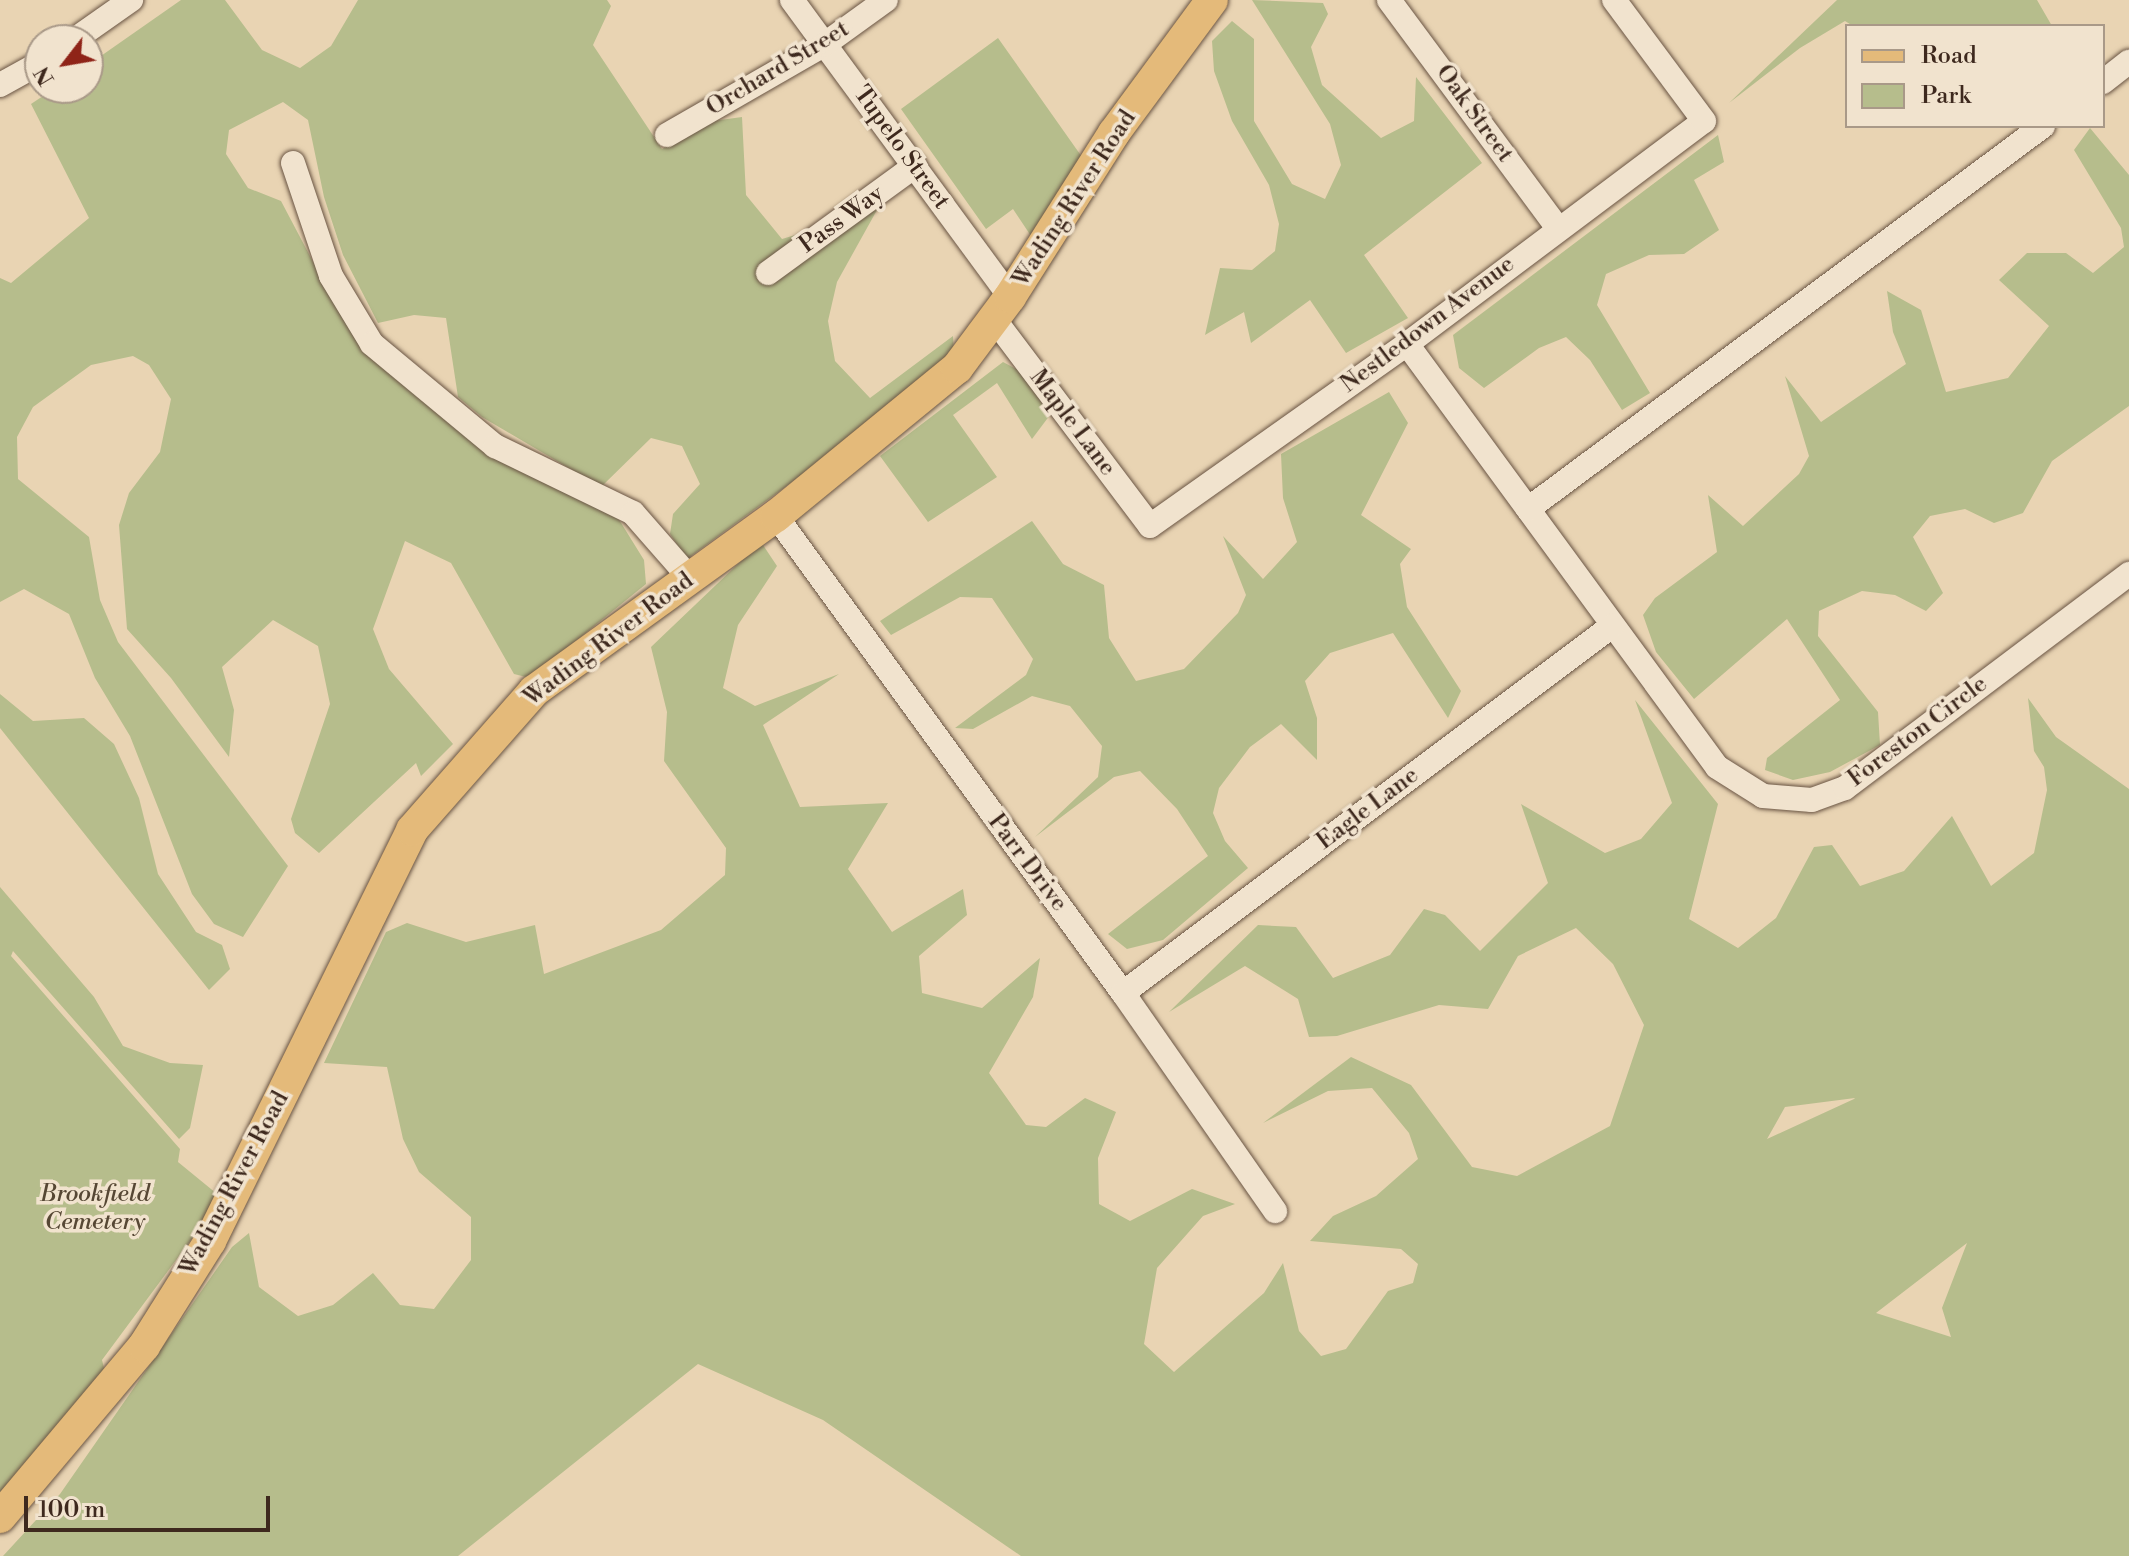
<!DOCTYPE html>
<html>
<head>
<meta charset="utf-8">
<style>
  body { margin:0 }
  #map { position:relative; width:2129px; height:1556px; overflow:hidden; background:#e9d4b3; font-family:"Libre Bodoni",serif }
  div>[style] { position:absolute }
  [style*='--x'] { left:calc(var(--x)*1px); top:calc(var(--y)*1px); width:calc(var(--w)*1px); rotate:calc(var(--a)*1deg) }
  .green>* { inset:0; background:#b6bd8c }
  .roads { filter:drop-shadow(0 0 2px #695443) drop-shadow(0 0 2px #695443) }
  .minor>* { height:24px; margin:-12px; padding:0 12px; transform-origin:12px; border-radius:12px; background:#f1e3ce }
  .major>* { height:32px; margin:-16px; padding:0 16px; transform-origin:16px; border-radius:16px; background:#e4ba7a }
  span { translate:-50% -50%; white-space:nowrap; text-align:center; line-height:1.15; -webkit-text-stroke:7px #f1e3ce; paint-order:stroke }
  .street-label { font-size:24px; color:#3e291e }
  .park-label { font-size:24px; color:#564734; font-style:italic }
  .legend { position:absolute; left:1845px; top:24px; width:260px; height:104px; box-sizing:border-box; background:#f1e3ce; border:2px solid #a99988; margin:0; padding:10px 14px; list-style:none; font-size:24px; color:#3e291e }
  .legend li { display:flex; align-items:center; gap:16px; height:40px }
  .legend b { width:40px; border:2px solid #a99988 }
  .north { position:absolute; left:24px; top:24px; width:80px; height:80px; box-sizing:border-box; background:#f1e3ce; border:2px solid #a99988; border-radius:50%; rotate:239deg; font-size:22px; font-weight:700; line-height:32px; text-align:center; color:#3e291e }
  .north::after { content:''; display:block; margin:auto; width:28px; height:36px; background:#8f2418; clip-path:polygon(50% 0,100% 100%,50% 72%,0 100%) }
  .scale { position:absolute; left:24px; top:1496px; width:246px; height:36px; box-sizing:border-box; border:4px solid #3e291e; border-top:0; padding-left:10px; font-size:24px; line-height:28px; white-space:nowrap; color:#3e291e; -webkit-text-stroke:6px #f1e3ce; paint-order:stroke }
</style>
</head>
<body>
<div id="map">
  <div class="green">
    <div style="clip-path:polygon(181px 0,225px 0,262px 50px,300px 68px,331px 46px,358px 0,607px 0,611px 6px,593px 45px,662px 149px,713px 121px,742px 117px,746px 195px,782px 239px,877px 210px,837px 282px,828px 321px,835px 361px,870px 398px,953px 336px,954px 354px,883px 415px,687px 559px,670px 534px,673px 514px,700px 484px,682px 446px,651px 438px,601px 487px,482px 417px,458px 397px,446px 318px,414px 315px,378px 323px,343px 255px,324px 197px,308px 120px,283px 102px,229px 130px,226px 154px,248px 188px,281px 201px,320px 275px,366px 346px,618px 518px,644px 560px,646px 584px,530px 678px,514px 674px,451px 563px,405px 541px,373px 629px,389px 669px,453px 744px,421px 776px,416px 763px,319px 853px,295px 833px,291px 819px,330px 704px,318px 646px,273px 620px,222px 667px,234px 710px,229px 757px,171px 678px,127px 629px,119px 525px,129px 493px,160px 452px,171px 399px,149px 365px,133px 356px,91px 365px,33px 407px,17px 437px,18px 479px,89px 537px,100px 600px,118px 642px,288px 866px,243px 937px,214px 924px,192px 894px,130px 736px,95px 678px,69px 614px,24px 589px,0 602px,0 278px,11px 283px,89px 218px,31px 104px,55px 88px,88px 88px,88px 65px)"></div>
    <div style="clip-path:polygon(1252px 0,1323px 3px,1328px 14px,1311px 47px,1322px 85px,1381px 138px,1414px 121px,1416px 77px,1482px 163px,1364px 255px,1408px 318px,1346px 353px,1310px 300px,1251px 343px,1244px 312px,1205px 335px,1220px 268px,1252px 270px,1275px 251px,1279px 224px,1269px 185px,1232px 121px,1214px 71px,1212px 41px,1232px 21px,1254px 39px,1254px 121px,1292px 184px,1325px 199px,1341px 165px,1330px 124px)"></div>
    <div style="clip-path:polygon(1837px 0,2037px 0,2052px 26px,1853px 26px,1845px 21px,1800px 48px,1729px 103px)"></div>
    <div style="clip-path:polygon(998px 38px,1082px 157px,1033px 239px,1013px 209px,986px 229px,901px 109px)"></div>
    <div style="clip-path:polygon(2090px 128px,2129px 175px,2129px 406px,2052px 461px,2023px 513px,1994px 523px,1965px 509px,1930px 516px,1913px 537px,1943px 593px,1926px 611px,1895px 595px,1862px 591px,1819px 611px,1818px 636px,1878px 712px,1880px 745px,1830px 772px,1793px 780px,1765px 770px,1767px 758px,1840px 700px,1787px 619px,1694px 699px,1656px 652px,1643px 615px,1655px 598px,1717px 552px,1708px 495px,1743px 526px,1799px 474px,1809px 456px,1785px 376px,1821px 422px,1906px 364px,1893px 332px,1887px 291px,1921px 310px,1946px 392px,2008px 378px,2049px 326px,1999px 280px,2027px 253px,2066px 253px,2093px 273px,2124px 247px,2121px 228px,2074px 150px)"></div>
    <div style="clip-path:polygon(1718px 135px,1724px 162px,1694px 180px,1719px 230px,1684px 254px,1649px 255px,1606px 274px,1597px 305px,1650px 393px,1622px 410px,1590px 360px,1566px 337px,1539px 348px,1484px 388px,1459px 368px,1453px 335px)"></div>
    <div style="clip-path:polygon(1003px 362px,1022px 372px,1050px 415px,1032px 439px,997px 383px,953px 415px,997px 477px,928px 522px,880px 456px)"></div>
    <div style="clip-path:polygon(1389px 392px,1408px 423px,1361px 515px,1411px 549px,1400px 564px,1407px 607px,1461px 691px,1448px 718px,1393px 633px,1330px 653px,1305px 681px,1317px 718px,1317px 760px,1281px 724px,1250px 747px,1219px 788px,1213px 813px,1225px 841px,1248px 868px,1163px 940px,1127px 949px,1108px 934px,1208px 856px,1177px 809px,1140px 771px,1114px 777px,1035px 837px,1098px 777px,1102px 746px,1070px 706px,1032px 696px,973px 729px,955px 728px,1026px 675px,1033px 659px,992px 598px,960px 597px,891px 635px,880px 621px,1032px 521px,1063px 564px,1104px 585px,1109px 638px,1136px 681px,1184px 669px,1238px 613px,1246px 595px,1223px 536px,1263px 579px,1297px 542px,1283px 498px,1281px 454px)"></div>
    <div style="clip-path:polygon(evenodd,761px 542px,777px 566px,738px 625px,723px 688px,755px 706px,839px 674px,763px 725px,800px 807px,888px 803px,848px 869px,892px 932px,963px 889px,967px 915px,919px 956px,922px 993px,982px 1008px,1040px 958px,1033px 997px,989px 1073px,1026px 1125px,1046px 1127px,1085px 1098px,1116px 1112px,1098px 1158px,1099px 1204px,1130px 1221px,1192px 1189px,1235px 1204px,1203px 1216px,1157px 1268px,1144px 1344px,1174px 1372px,1264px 1293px,1283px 1263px,1299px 1331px,1321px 1356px,1346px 1349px,1388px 1291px,1413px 1283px,1418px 1264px,1401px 1249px,1310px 1241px,1333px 1216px,1376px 1196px,1418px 1159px,1409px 1133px,1372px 1088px,1328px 1091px,1263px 1123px,1351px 1057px,1411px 1085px,1472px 1167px,1517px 1176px,1610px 1126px,1644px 1025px,1613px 964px,1576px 928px,1518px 956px,1488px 1009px,1439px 1005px,1337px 1036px,1309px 1037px,1298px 999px,1245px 966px,1169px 1012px,1258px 925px,1296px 927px,1333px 978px,1390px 955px,1424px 909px,1445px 915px,1480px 951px,1548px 883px,1521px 804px,1605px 853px,1641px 839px,1672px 803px,1635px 700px,1718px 804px,1689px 919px,1738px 948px,1776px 918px,1814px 847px,1832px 845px,1860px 886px,1904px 871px,1952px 816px,1991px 886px,2034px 853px,2047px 790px,2044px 767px,2034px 751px,2028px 698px,2056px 737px,2129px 789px,2129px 1556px,1021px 1556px,823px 1420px,698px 1364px,458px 1556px,3px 1556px,60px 1494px,232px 1247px,249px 1233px,259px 1287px,298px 1316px,333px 1305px,373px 1273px,400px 1305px,434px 1309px,471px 1260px,471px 1217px,419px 1172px,403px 1139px,387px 1067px,324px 1063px,386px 932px,407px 923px,466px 942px,535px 925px,544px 974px,661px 930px,725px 875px,726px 848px,664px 761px,667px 712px,651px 647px,761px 542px,1855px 1098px,1854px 1099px,1767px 1139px,1785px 1107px,1855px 1098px,761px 542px,1967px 1243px,1942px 1308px,1951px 1337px,1876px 1313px,1967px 1243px)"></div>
    <div style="clip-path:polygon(0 694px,33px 721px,84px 718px,114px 744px,139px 798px,158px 874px,196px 932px,222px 945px,230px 969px,209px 990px,0 728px)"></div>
    <div style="clip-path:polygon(0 887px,94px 997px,123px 1046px,170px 1063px,203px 1065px,190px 1128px,179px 1139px,13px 951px,11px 956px,180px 1149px,178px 1162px,222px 1198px,102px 1360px,105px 1372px,0 1499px)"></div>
  </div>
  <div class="roads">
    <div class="minor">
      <div style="--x:792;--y:0;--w:368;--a:53.7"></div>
      <div style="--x:1389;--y:0;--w:284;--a:53.5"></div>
      <div style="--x:74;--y:40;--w:70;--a:-35.1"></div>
      <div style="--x:2103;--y:82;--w:33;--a:-38"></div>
      <div style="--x:0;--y:85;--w:46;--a:-28.8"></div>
      <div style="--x:667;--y:135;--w:182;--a:-29.9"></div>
      <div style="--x:825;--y:44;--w:75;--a:-35.8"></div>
      <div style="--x:293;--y:163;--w:119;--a:71.4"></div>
      <div style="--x:331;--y:276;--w:79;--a:58.9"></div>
      <div style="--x:372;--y:344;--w:160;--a:39.7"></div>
      <div style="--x:495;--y:446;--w:153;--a:25.9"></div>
      <div style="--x:633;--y:513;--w:86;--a:48.8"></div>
      <div style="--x:768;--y:273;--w:182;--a:-36.1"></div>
      <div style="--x:994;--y:319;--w:259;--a:53"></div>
      <div style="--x:1150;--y:526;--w:315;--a:-35.3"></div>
      <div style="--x:1407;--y:344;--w:371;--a:-36.9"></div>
      <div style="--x:1704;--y:121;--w:151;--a:-126.6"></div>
      <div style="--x:1407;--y:344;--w:524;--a:53.76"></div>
      <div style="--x:1717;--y:767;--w:54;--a:32.2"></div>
      <div style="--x:1763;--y:796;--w:49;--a:4.7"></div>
      <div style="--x:1812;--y:800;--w:35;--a:-20"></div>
      <div style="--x:1845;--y:788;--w:356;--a:-37"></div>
      <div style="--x:1528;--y:509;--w:642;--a:-36.64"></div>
      <div style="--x:776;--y:516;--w:590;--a:53.97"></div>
      <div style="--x:1123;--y:993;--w:266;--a:55.1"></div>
      <div style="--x:1123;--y:993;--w:611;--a:-36.89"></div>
    </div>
    <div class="major">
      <div style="--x:0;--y:1517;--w:224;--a:-49.9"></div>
      <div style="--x:144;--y:1346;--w:124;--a:-57.8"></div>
      <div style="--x:210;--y:1241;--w:458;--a:-63.8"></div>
      <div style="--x:412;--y:830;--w:185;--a:-48.7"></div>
      <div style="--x:534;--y:691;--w:299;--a:-35.9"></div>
      <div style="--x:776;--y:516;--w:234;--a:-39.3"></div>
      <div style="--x:957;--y:368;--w:89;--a:-53.3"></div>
      <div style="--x:1010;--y:297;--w:194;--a:-57.6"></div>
      <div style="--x:1114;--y:133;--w:165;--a:-53.6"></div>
    </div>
  </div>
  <div class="street-label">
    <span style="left:778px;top:69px;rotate:-31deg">Orchard Street</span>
    <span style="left:1474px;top:114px;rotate:54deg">Oak Street</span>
    <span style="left:901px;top:148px;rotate:54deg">Tupelo Street</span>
    <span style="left:1075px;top:199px;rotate:-57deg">Wading River Road</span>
    <span style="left:842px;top:220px;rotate:-36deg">Pass Way</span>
    <span style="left:1428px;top:325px;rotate:-37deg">Nestledown Avenue</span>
    <span style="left:1072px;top:423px;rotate:53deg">Maple Lane</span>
    <span style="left:609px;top:640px;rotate:-37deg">Wading River Road</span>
    <span style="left:1918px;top:732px;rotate:-37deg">Foreston Circle</span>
    <span style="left:1368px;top:809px;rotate:-37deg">Eagle Lane</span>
    <span style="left:1027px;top:863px;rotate:53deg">Parr Drive</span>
    <span style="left:235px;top:1184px;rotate:-62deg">Wading River Road</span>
  </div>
  <div class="park-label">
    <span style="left:95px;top:1209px">Brookfield<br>Cemetery</span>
  </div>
  <ul class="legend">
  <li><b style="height:10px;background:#e4ba7a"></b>Road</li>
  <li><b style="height:22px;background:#b6bd8c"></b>Park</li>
  </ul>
  <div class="north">N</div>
  <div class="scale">100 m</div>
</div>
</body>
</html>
